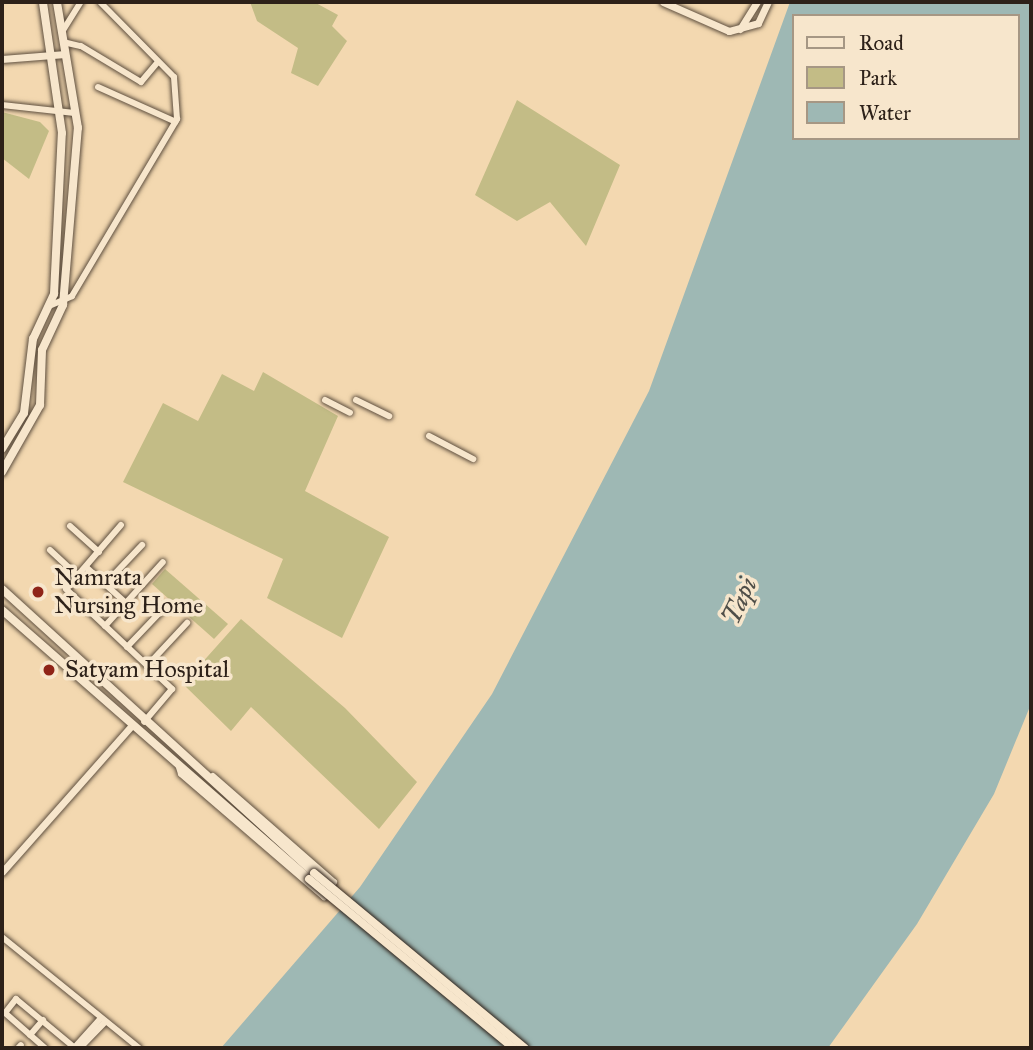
<!DOCTYPE html>
<html>
<head>
<meta charset="utf-8">
<style>
  body { margin:0 }
  #map { position:relative; width:1033px; height:1050px; overflow:hidden; background:#f3d8b0; font-family:"IM FELL Great Primer",serif }
  div>[style] { position:absolute }
  [style*='--x'] { left:calc(var(--x)*1px); top:calc(var(--y)*1px); width:calc(var(--w)*1px); rotate:calc(var(--a)*1deg) }
  .green>* { inset:0; background:#c3bc86 }
  .water>* { inset:0; background:#9eb8b4 }
  .roads { filter:drop-shadow(0 0 2px #5e4f3f) drop-shadow(0 0 2px #5e4f3f) }
  .minor>* { height:6px; margin:-3px; padding:0 3px; transform-origin:3px; border-radius:3px; background:#f7e6cc }
  .tertiary>* { height:7px; margin:-3.5px; padding:0 3.5px; transform-origin:3.5px; border-radius:3.5px; background:#f7e6cc }
  .secondary>* { height:8px; margin:-4px; padding:0 4px; transform-origin:4px; border-radius:4px; background:#f7e6cc }
  .bridges { filter:drop-shadow(0 0 2px #2d2119) drop-shadow(0 0 2px #2d2119) }
  .secondary-bridge>* { height:8px; margin:-4px; padding:0 4px; transform-origin:4px; border-radius:4px; background:#f7e6cc }
  .dots>* { width:19px; height:19px; translate:-50% -50%; box-sizing:border-box; border:4px solid #f7e6cc; border-radius:50% }
  span { translate:-50% -50%; white-space:nowrap; text-align:center; line-height:1.15; -webkit-text-stroke:7px #f7e6cc; paint-order:stroke }
  .poi-label { font-size:24px; color:#2d2119 }
  .left { translate:0 -50%; text-align:left }
  .water-label { font-size:26px; color:#4f4e48; font-style:italic }
  .frame { position:absolute; inset:0; border:4px solid #2d2119; pointer-events:none }
  .legend { position:absolute; left:792px; top:14px; width:228px; height:126px; box-sizing:border-box; background:#f7e6cc; border:2px solid #a69784; margin:0; padding:9px 12px; list-style:none; font-size:21px; color:#2d2119 }
  .legend li { display:flex; align-items:center; gap:14px; height:35px }
  .legend b { width:35px; border:2px solid #a69784 }
</style>
</head>
<body>
<div id="map">
  <div class="green">
    <div style="clip-path:polygon(250px 2px,314px 2px,338px 15px,332px 26px,347px 41px,318px 86px,291px 73px,298px 48px,257px 21px)"></div>
    <div style="clip-path:polygon(517px 100px,620px 165px,586px 246px,550px 202px,517px 221px,475px 195px)"></div>
    <div style="clip-path:polygon(2px 112px,40px 122px,49px 131px,29px 179px,2px 158px)"></div>
    <div style="clip-path:polygon(263px 372px,338px 416px,305px 491px,389px 537px,342px 638px,267px 598px,283px 559px,123px 482px,163px 403px,198px 421px,222px 374px,254px 391px)"></div>
    <div style="clip-path:polygon(165px 569px,228px 624px,214px 639px,152px 584px)"></div>
    <div style="clip-path:polygon(241px 619px,345px 708px,417px 782px,379px 829px,251px 707px,231px 731px,183px 684px)"></div>
  </div>
  <div class="water">
    <div style="clip-path:polygon(evenodd,790px 2px,1031px 2px,1031px 704px,994px 794px,917px 924px,828px 1048px,221px 1048px,360px 887px,492px 694px,649px 391px,790px 2px,793px 16px,1017px 16px,1017px 138px,793px 138px,793px 16px)"></div>
  </div>
  <div class="roads">
    <div class="minor">
      <div style="--x:62;--y:32;--w:36;--a:-58"></div>
      <div style="--x:63;--y:42;--w:18;--a:13"></div>
      <div style="--x:81;--y:46;--w:70;--a:31"></div>
      <div style="--x:141;--y:82;--w:26;--a:-50"></div>
      <div style="--x:98;--y:87;--w:85;--a:24.2"></div>
      <div style="--x:2;--y:105;--w:73;--a:6.3"></div>
      <div style="--x:49;--y:306;--w:25;--a:-23"></div>
      <div style="--x:72;--y:296;--w:206;--a:-59.3"></div>
      <div style="--x:177;--y:119;--w:42;--a:-94.1"></div>
      <div style="--x:174;--y:77;--w:105;--a:-134.6"></div>
      <div style="--x:325;--y:400;--w:28;--a:27"></div>
      <div style="--x:356;--y:400;--w:37;--a:26"></div>
      <div style="--x:429;--y:436;--w:50;--a:27.6"></div>
      <div style="--x:121;--y:525;--w:84;--a:130.7"></div>
      <div style="--x:66;--y:589;--w:146;--a:43.3"></div>
      <div style="--x:172;--y:689;--w:43;--a:130.3"></div>
      <div style="--x:70;--y:526;--w:39;--a:42"></div>
      <div style="--x:50;--y:550;--w:37;--a:43"></div>
      <div style="--x:86;--y:567;--w:54;--a:42"></div>
      <div style="--x:105;--y:584;--w:54;--a:-46.5"></div>
      <div style="--x:105;--y:626;--w:86;--a:-47.8"></div>
      <div style="--x:127;--y:647;--w:58;--a:-46.4"></div>
      <div style="--x:147;--y:666;--w:59;--a:-47.1"></div>
      <div style="--x:178;--y:764;--w:10;--a:73"></div>
      <div style="--x:181;--y:774;--w:189;--a:40.7"></div>
      <div style="--x:324;--y:897;--w:18;--a:-56"></div>
      <div style="--x:334;--y:882;--w:161;--a:-138.8"></div>
      <div style="--x:2;--y:937;--w:176;--a:39"></div>
      <div style="--x:30;--y:1035;--w:20;--a:-49"></div>
      <div style="--x:18;--y:1048;--w:4;--a:-45"></div>
      <div style="--x:45;--y:1048;--w:53;--a:-138.8"></div>
      <div style="--x:5;--y:1013;--w:18;--a:-52"></div>
      <div style="--x:16;--y:999;--w:77;--a:39.7"></div>
      <div style="--x:74;--y:1048;--w:40;--a:-48"></div>
      <div style="--x:80;--y:1048;--w:36;--a:-46"></div>
    </div>
    <div class="tertiary">
      <div style="--x:663;--y:2;--w:72;--a:23.7"></div>
      <div style="--x:729;--y:31;--w:30;--a:-15"></div>
      <div style="--x:758;--y:23;--w:23;--a:-65"></div>
      <div style="--x:740;--y:29;--w:32;--a:-58"></div>
      <div style="--x:2;--y:59;--w:63;--a:-4.5"></div>
      <div style="--x:2;--y:872;--w:196;--a:-48.5"></div>
    </div>
    <div class="secondary">
      <div style="--x:2;--y:449;--w:42;--a:-58.6"></div>
      <div style="--x:24;--y:413;--w:75;--a:-83.1"></div>
      <div style="--x:33;--y:339;--w:50;--a:-65"></div>
      <div style="--x:54;--y:294;--w:161;--a:-87.2"></div>
      <div style="--x:62;--y:133;--w:132;--a:-98.3"></div>
      <div style="--x:2;--y:472;--w:77;--a:-60.4"></div>
      <div style="--x:40;--y:405;--w:55;--a:-87.9"></div>
      <div style="--x:42;--y:350;--w:50;--a:-65"></div>
      <div style="--x:63;--y:305;--w:178;--a:-85.2"></div>
      <div style="--x:78;--y:128;--w:128;--a:-99.5"></div>
      <div style="--x:2;--y:589;--w:422;--a:42.3"></div>
      <div style="--x:2;--y:610;--w:408;--a:41.2"></div>
    </div>
  </div>
  <div class="bridges">
    <div class="secondary-bridge">
      <div style="--x:314;--y:873;--w:274;--a:39.7"></div>
      <div style="--x:309;--y:879;--w:265;--a:39.6"></div>
    </div>
  </div>
  <div class="dots">
    <div style="left:38px;top:592px;background:#8f2418"></div>
    <div style="left:49px;top:670px;background:#8f2418"></div>
  </div>
  <div class="poi-label">
    <span class="left" style="left:54px;top:592px">Namrata<br>Nursing Home</span>
    <span class="left" style="left:65px;top:670px">Satyam Hospital</span>
  </div>
  <div class="water-label">
    <span style="left:740px;top:601px;rotate:-65deg">Tapi</span>
  </div>
  <div class="frame"></div>
  <ul class="legend">
  <li><b style="height:9px;background:#f7e6cc"></b>Road</li>
  <li><b style="height:19px;background:#c3bc86"></b>Park</li>
  <li><b style="height:19px;background:#9eb8b4"></b>Water</li>
  </ul>
</div>
</body>
</html>
